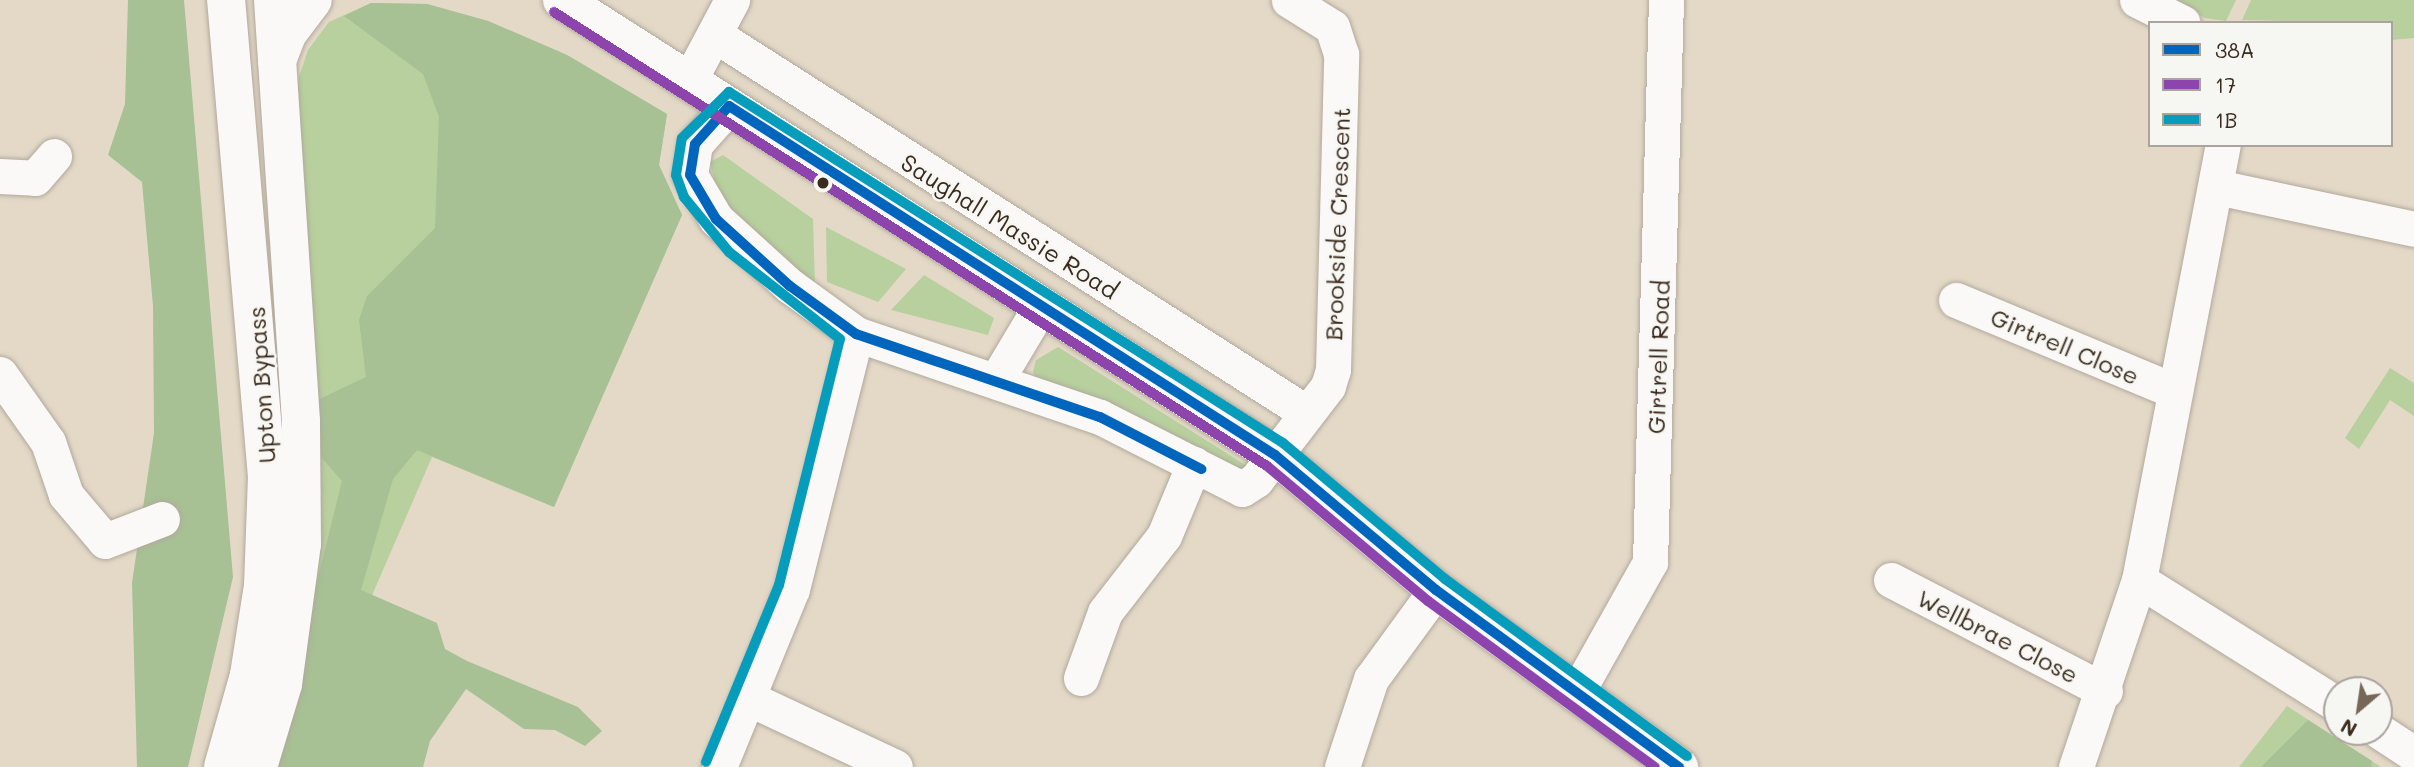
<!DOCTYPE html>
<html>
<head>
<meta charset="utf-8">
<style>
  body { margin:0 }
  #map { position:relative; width:2414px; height:767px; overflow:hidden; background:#e4d9c7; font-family:Mali,sans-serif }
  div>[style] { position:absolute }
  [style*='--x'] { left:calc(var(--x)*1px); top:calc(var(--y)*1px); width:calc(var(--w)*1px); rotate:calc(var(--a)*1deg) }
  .green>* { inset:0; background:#b7d09d }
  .forest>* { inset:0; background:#a7c094 }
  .roads { filter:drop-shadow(0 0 2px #b1a99d) drop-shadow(0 0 2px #b1a99d) }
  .minor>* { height:35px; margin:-17.5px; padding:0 17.5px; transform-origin:17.5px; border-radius:17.5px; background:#fbf9f7 }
  .major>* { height:38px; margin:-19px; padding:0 19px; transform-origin:19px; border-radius:19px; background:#fbf9f7 }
  .bus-1>* { height:10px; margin:-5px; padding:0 5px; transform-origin:5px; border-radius:5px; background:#0065bd }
  .bus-2>* { height:10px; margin:-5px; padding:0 5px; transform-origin:5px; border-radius:5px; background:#8e44ad }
  .bus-3>* { height:10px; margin:-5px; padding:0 5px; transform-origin:5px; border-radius:5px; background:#069cbc }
  .dots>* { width:19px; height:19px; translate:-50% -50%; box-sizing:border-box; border:4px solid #f6f6f2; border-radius:50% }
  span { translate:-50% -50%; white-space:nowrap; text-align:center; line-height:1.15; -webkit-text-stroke:5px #f6f6f2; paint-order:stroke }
  .street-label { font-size:24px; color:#3b2a1e }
  .legend { position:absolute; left:2148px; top:21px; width:245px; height:126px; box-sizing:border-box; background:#f6f6f2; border:2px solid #aba49d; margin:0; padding:9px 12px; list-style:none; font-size:21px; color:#3b2a1e }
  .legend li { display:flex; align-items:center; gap:14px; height:35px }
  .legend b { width:35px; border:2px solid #aba49d }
  .north { position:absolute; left:2323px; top:676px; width:70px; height:70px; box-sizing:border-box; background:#f6f6f2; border:2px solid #aba49d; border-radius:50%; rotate:209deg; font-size:19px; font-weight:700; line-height:28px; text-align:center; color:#3b2a1e }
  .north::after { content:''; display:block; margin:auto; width:24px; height:32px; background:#766759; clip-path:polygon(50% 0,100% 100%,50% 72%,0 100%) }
</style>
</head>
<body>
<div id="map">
  <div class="green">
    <div style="clip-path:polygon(2171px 0,2236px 0,2226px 21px,2205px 18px)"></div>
    <div style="clip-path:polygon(2251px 0,2414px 0,2414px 38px,2391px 40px,2391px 23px,2242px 20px)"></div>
    <div style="clip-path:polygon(371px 3px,427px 4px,488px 21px,567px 55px,667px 114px,659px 165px,682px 215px,554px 507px,432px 457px,328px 697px,287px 720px,289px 84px,298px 80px,308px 50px,329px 22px)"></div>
    <div style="clip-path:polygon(723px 155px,813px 219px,815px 287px,786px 273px,718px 196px,710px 162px)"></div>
    <div style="clip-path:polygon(826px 227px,906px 269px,878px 302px,827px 282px)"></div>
    <div style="clip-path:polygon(924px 275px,994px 318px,988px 335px,891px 310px)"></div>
    <div style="clip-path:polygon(1058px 347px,1247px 466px,1242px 474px,1134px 415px,1039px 383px,1033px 372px,1036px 360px)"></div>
    <div style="clip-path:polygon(2390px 368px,2414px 383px,2414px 416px,2390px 400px,2359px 449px,2345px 438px)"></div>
    <div style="clip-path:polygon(2287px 706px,2381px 767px,2239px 767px)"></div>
  </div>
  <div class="forest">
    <div style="clip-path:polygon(128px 0,184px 0,233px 577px,188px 767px,137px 767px,132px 583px,154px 433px,153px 306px,142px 182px,108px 155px,125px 104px)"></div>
    <div style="clip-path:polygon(371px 3px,427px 4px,488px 21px,567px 55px,667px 114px,659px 165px,682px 215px,554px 507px,417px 450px,393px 479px,361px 590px,437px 623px,445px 649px,467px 661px,578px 707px,602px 731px,585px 746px,555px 730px,524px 729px,466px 689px,430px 741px,423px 767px,271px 767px,342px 481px,320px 456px,311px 403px,366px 377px,359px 320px,367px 296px,435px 228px,439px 117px,423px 74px,344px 16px)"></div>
    <div style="clip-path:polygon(2308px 720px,2372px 761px,2371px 767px,2261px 767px)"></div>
  </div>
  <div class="roads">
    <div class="minor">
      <div style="--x:2137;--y:0;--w:51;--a:26.6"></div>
      <div style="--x:715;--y:35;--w:702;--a:32.56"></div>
      <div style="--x:689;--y:81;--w:92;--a:-62"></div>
      <div style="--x:729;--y:106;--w:51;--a:131.8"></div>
      <div style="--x:695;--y:144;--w:31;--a:99"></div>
      <div style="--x:690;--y:175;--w:51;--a:59.4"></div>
      <div style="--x:716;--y:219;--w:100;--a:42.2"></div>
      <div style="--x:790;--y:286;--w:82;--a:36"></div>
      <div style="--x:856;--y:334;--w:258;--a:18.8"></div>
      <div style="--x:1100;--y:417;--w:159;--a:26.9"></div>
      <div style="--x:1242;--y:489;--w:17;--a:-33"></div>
      <div style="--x:1256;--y:480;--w:118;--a:-52.5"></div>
      <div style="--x:1328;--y:386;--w:17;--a:-73"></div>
      <div style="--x:1333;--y:370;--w:316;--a:-88.5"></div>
      <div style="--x:1341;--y:54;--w:28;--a:-108"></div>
      <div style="--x:1332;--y:27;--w:51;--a:-147.9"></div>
      <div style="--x:0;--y:176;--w:35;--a:3"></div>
      <div style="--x:35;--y:178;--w:29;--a:-49"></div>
      <div style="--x:2217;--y:187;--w:201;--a:12"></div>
      <div style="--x:1956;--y:300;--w:237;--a:22.6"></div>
      <div style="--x:0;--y:374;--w:83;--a:54.8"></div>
      <div style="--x:48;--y:442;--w:56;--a:71.2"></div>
      <div style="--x:66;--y:495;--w:60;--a:49.7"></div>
      <div style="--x:105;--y:541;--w:61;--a:-21.1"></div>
      <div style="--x:997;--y:379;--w:84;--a:-59.2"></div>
      <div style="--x:1891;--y:580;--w:241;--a:27.4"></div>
      <div style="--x:2139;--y:580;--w:234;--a:32.1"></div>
      <div style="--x:1081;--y:678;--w:70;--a:-70"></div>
      <div style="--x:1105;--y:612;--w:96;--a:-52.2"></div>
      <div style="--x:1164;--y:536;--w:78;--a:-67.4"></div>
      <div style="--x:1576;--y:694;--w:151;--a:-60.7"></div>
      <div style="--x:1650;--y:562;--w:562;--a:-88.37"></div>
      <div style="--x:750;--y:699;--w:160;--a:25.1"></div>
      <div style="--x:2379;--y:731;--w:42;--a:33.3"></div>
      <div style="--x:719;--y:767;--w:192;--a:-67.7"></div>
      <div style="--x:792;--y:589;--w:263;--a:-75.9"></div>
      <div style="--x:1342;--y:767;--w:93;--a:-71.8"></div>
      <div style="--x:1371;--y:679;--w:110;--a:-53.9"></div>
      <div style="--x:2076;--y:767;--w:197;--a:-71.4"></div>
      <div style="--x:2139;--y:580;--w:443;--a:-79.1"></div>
    </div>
    <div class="major">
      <div style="--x:562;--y:0;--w:846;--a:32.54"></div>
      <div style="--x:1275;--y:455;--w:210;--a:40"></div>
      <div style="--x:1436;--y:590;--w:301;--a:36.1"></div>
      <div style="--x:277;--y:61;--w:30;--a:-69"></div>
      <div style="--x:288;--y:33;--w:41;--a:-52.9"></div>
      <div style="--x:223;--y:767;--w:96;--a:-74.2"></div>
      <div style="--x:249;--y:675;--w:90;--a:-81.1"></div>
      <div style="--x:263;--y:586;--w:109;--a:-87.9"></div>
      <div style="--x:267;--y:477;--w:479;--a:-94.9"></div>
      <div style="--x:258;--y:767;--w:87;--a:-73.2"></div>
      <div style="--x:283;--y:684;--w:141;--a:-82.3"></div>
      <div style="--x:302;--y:544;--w:123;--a:-90.5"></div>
      <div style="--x:301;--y:421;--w:422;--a:-93.8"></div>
    </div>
  </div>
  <div class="bus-1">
    <div style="--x:729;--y:106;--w:648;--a:32.59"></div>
    <div style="--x:1275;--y:455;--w:210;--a:40"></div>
    <div style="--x:1436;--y:590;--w:301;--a:36.1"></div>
    <div style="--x:729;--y:106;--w:51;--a:131.8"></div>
    <div style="--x:695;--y:144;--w:31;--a:99"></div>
    <div style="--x:690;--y:175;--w:51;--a:59.4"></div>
    <div style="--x:716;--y:219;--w:100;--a:42.2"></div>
    <div style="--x:790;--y:286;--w:82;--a:36"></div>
    <div style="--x:856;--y:334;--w:258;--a:18.8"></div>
    <div style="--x:1100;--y:417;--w:114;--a:27.2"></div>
  </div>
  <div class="bus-2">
    <div style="--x:554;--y:12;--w:845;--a:32.49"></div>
    <div style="--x:1267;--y:466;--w:210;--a:40"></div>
    <div style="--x:1428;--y:601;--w:281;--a:36.2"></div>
  </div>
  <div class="bus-3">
    <div style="--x:706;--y:762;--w:191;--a:-67.6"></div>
    <div style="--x:779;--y:585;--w:253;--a:-76.1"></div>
    <div style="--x:840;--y:339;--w:141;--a:-141.9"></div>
    <div style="--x:729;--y:252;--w:71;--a:-129.3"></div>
    <div style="--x:684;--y:197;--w:23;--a:-110"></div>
    <div style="--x:676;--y:175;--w:37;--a:-81"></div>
    <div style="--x:682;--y:138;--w:66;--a:-44.4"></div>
    <div style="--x:729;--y:92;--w:656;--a:32.36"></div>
    <div style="--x:1283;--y:443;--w:212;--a:40"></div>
    <div style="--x:1445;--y:579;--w:300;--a:36.2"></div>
  </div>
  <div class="dots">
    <div style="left:823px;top:183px;background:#3b2a1e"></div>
  </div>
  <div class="street-label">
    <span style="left:1337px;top:224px;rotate:-88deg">Brookside Crescent</span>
    <span style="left:1010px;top:226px;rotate:32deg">Saughall Massie Road</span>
    <span style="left:2065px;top:346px;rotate:23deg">Girtrell Close</span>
    <span style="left:1658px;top:357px;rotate:-88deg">Girtrell Road</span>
    <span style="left:261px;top:385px;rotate:-94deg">Upton Bypass</span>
    <span style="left:1998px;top:636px;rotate:27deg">Wellbrae Close</span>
  </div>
  <ul class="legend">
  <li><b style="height:9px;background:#0065bd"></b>38A</li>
  <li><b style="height:9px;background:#8e44ad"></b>17</li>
  <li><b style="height:9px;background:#069cbc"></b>1B</li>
  </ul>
  <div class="north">N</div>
</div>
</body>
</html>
